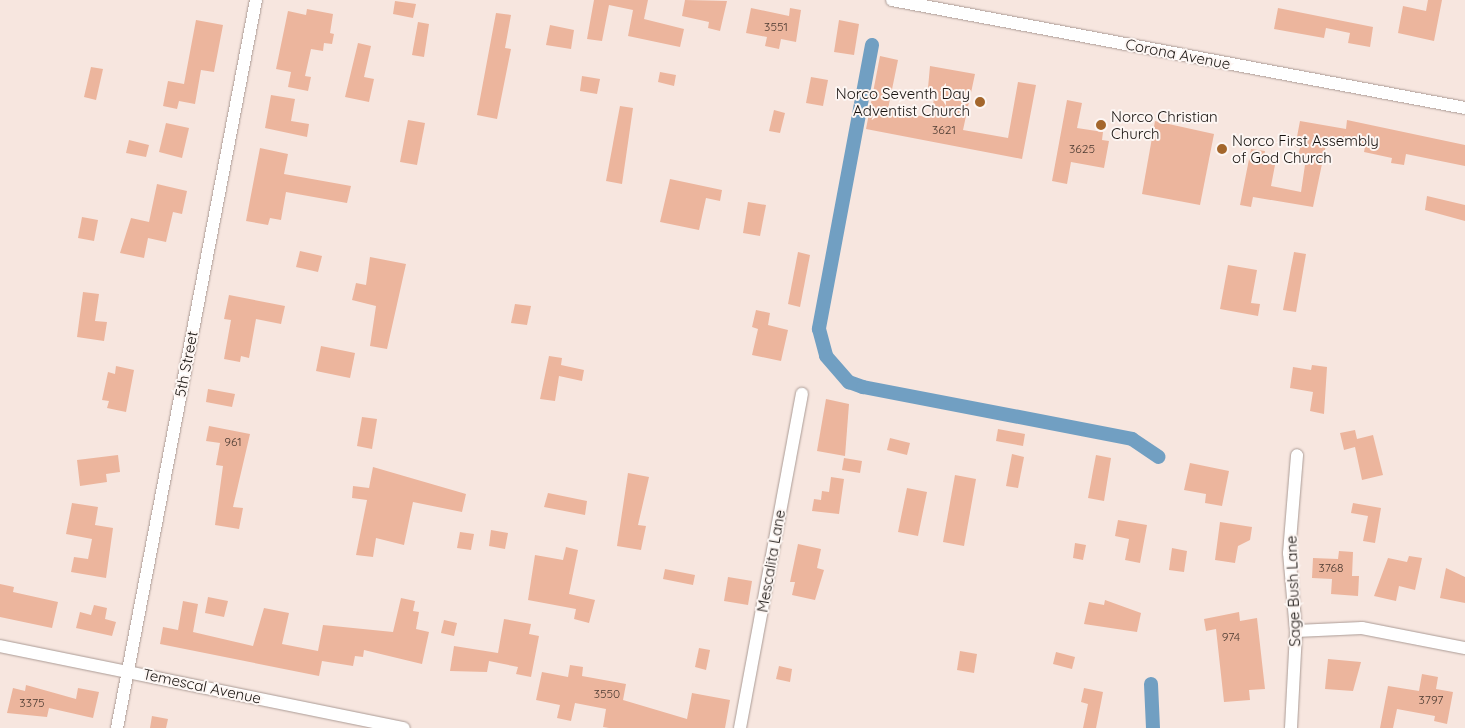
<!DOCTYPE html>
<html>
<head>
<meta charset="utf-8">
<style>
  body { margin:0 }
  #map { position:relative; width:1465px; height:728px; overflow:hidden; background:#f7e6df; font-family:Quicksand,sans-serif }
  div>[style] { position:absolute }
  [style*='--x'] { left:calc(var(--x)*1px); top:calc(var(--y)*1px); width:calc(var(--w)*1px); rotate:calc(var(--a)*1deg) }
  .canal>* { height:14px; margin:-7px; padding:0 7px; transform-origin:7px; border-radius:7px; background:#719fc2 }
  .building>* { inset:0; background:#ecb59d }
  .roads { filter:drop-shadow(0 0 1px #ab9b95) drop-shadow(0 0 1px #ab9b95) }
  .minor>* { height:12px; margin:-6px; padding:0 6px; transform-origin:6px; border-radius:6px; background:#fff }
  .dots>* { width:14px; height:14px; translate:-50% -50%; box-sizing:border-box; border:2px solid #fdf6f3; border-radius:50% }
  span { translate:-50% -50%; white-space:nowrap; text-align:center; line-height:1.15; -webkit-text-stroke:4px #fdf6f3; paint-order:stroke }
  .number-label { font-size:12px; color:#4c3b32 }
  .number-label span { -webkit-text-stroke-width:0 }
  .street-label { font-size:15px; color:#17120f }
  .poi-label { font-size:15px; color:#17120f }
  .right { translate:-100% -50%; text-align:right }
  .left { translate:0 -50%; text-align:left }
</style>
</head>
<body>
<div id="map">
  <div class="canal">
    <div style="--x:872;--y:45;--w:289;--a:100.6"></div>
    <div style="--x:819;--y:329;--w:28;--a:75"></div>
    <div style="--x:826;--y:356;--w:35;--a:49"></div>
    <div style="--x:849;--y:382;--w:15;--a:20"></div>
    <div style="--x:863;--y:387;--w:274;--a:10.9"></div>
    <div style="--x:1132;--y:439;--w:32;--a:34"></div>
    <div style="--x:1151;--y:684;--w:44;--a:87.4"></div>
  </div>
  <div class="building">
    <div style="clip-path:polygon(594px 0,648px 0,644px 19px,684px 29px,680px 47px,628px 36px,633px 10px,609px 5px,602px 41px,587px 39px)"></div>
    <div style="clip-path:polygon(685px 0,727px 1px,720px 31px,708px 28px,709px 22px,682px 16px)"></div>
    <div style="clip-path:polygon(1428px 0,1442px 0,1434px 41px,1398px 33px,1403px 6px,1426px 11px)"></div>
    <div style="clip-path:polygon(395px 1px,416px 4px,413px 18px,393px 14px)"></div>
    <div style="clip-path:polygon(751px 8px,789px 16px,790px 8px,801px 10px,796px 42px,781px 39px,779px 49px,765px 46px,767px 37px,746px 33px)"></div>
    <div style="clip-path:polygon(1278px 8px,1373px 27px,1370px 47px,1348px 43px,1350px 33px,1326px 28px,1324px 38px,1274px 29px)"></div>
    <div style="clip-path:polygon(307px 9px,333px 14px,330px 33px,334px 34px,332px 44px,324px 43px,323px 51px,311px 49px,305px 76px,311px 77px,308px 91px,288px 87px,291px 72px,276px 69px,288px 11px,306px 15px)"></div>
    <div style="clip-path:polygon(496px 13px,511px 15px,505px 48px,511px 49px,497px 119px,477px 115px)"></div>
    <div style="clip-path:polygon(196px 20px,223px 25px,214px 72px,201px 70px,195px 104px,179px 101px,177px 109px,163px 106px,168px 81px,184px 84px)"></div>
    <div style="clip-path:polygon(839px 20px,859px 24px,854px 55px,834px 52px)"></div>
    <div style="clip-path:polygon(418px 22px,429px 24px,424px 57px,412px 55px)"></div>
    <div style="clip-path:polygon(550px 25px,574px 30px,571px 49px,546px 45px)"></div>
    <div style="clip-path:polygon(358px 43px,371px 46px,364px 77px,374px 79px,369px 102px,345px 97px)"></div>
    <div style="clip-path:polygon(880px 56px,898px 60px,888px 109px,930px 118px,936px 90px,928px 88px,930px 66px,975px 74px,963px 130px,1008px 138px,1018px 82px,1036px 85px,1022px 159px,866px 129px)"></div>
    <div style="clip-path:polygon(91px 67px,103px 69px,96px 100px,84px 97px)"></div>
    <div style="clip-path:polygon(660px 72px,676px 75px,674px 86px,658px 82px)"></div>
    <div style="clip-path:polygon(582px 76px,600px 79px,597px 94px,580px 91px)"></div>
    <div style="clip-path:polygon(811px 77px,828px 80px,823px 106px,806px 103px)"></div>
    <div style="clip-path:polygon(271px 95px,295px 99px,291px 121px,309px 124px,307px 137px,265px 128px)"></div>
    <div style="clip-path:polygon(1067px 100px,1082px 103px,1077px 128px,1103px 132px,1102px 140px,1109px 141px,1104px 168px,1071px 162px,1067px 184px,1052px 181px)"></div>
    <div style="clip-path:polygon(620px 106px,633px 108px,622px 184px,606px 181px)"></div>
    <div style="clip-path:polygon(774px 110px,785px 113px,780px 133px,769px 131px)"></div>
    <div style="clip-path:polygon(408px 120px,425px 123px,417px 165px,400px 162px)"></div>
    <div style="clip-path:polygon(1347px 120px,1465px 145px,1465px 166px,1406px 154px,1404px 165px,1391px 163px,1392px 158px,1364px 152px,1365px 147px,1327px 140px,1313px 207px,1253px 197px,1251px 207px,1240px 205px,1251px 149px,1265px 151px,1263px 163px,1275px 165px,1271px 186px,1301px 192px,1306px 158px,1298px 156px,1300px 148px,1295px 147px,1300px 121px,1346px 129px)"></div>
    <div style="clip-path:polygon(1155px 121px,1214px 134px,1200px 205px,1142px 194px)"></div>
    <div style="clip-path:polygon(166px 123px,189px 128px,182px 158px,159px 152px)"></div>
    <div style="clip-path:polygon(129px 140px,149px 145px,146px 157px,126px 153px)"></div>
    <div style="clip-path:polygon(260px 148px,288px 154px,284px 174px,351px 186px,347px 203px,286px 192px,281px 220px,270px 218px,268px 225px,246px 221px)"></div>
    <div style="clip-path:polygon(670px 179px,722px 190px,720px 201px,706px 198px,699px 230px,660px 222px)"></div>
    <div style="clip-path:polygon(157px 184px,187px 191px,182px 214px,173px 212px,166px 242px,148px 238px,144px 258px,120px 253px,131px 218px,149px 222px)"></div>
    <div style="clip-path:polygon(1427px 196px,1465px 205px,1465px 221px,1425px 210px)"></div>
    <div style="clip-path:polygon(748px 202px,766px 205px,760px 236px,743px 233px)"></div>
    <div style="clip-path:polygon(82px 217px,98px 220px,94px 241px,78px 238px)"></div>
    <div style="clip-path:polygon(300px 251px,322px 256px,318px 272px,296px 267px)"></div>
    <div style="clip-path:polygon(798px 252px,810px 255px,800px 307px,788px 304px)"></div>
    <div style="clip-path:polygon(1294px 252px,1306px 254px,1296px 312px,1283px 310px)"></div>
    <div style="clip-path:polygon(370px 257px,406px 264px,387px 349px,370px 346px,376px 306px,352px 300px,356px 283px,366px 285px)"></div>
    <div style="clip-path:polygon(1228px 265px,1257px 270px,1251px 303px,1260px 304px,1258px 316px,1220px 309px)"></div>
    <div style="clip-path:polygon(83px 292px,99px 294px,95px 321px,107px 322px,104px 341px,77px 337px)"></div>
    <div style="clip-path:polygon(229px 295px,285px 306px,281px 324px,256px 319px,249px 358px,241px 356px,240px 362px,224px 359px,231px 320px,224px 319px)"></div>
    <div style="clip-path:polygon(515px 304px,531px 306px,527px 325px,511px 323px)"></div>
    <div style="clip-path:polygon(756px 310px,770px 313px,768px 325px,788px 330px,781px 361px,752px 355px,758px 329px,752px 327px)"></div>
    <div style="clip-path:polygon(321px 346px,355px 353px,350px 378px,316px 371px)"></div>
    <div style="clip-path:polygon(549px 356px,562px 358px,561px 365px,584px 370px,582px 381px,559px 376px,555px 401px,540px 399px)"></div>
    <div style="clip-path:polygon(1312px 365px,1327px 367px,1324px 414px,1310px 411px,1313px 392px,1290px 388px,1293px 367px,1311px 370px)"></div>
    <div style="clip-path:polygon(116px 366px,134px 370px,126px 412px,107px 408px,109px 401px,102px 400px,108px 372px,115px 374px)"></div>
    <div style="clip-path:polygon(208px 389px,235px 394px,232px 407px,206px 402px)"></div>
    <div style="clip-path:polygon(826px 399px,849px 404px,845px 456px,817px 451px)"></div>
    <div style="clip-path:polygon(362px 417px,377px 419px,372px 449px,357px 446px)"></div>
    <div style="clip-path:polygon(209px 426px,250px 434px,233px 507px,243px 508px,239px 529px,215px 525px,223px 466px,216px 465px,220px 443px,206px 441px)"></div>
    <div style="clip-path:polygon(998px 429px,1025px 434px,1023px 446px,996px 441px)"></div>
    <div style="clip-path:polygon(1355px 430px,1357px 439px,1373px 435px,1383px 475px,1362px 480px,1355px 447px,1344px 450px,1340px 433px)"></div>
    <div style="clip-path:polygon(890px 438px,910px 443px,907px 455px,887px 450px)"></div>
    <div style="clip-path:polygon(1012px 454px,1024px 457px,1018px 488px,1006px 486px)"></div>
    <div style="clip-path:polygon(118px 455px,120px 472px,106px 474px,107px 482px,80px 486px,77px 460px)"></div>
    <div style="clip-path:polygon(1096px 455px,1111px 458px,1104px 501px,1088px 498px)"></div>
    <div style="clip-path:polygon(844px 458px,862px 461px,860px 473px,842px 470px)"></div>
    <div style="clip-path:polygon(1190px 463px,1229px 471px,1222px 506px,1205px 503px,1206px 494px,1184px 490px)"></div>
    <div style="clip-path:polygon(373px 467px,466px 494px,462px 512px,413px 502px,404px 545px,376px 538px,373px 557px,356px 555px,367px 500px,352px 498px,353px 486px,369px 488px)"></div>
    <div style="clip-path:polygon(628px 473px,649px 477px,638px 525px,646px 526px,641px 550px,617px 546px)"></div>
    <div style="clip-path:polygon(955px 475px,976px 479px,964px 546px,943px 542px)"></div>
    <div style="clip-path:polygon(831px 477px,844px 479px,839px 514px,812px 511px,814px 499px,821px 500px,822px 491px,829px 492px)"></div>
    <div style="clip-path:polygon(907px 488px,927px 492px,918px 536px,898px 532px)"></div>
    <div style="clip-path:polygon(548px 493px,587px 501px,585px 515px,544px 507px)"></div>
    <div style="clip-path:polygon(72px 503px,98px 507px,95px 525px,113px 528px,106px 578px,71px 572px,74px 557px,88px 559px,92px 539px,66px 534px)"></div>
    <div style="clip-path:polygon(1353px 503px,1381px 508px,1375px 543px,1363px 541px,1368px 516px,1351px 513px)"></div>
    <div style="clip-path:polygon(1118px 520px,1147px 525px,1140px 563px,1125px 560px,1129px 539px,1115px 536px)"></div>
    <div style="clip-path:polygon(1220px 522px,1252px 527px,1250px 540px,1238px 546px,1235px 563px,1215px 560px)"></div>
    <div style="clip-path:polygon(491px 530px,508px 533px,505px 549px,489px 546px)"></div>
    <div style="clip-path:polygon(460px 532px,474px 534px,471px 550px,457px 548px)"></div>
    <div style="clip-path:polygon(1075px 543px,1086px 545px,1083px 560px,1073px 558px)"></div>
    <div style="clip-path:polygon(798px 544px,821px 549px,817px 568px,824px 570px,815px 600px,792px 595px,795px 582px,790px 582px)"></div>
    <div style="clip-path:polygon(566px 547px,578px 550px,569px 594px,595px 600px,589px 623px,574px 619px,576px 609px,528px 600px,535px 555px,563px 560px)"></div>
    <div style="clip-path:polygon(1172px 548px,1187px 551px,1184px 572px,1169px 570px)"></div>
    <div style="clip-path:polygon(1339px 551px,1353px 552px,1352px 576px,1359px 576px,1358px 596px,1331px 594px,1332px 579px,1312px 578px,1313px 558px,1338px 559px)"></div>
    <div style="clip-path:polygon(1409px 556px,1422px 558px,1415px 590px,1399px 586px,1396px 601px,1374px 596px,1388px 558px,1407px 562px)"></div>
    <div style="clip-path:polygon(1446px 568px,1465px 577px,1465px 603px,1440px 598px)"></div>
    <div style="clip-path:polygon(665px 569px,695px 575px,693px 585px,663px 579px)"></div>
    <div style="clip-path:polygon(728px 577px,752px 581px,748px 605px,724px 601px)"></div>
    <div style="clip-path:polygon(0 584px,14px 587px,13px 592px,58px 602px,52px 628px,0 617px)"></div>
    <div style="clip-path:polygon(208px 597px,228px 601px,224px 617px,205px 613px)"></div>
    <div style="clip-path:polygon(401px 598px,415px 601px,413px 611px,419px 612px,416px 629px,429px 632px,422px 664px,364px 650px,363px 657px,355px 656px,353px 666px,322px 661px,319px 676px,160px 644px,163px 627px,178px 630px,183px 601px,198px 604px,193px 632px,253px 646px,264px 608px,289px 613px,282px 644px,318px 651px,323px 625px,393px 632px)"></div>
    <div style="clip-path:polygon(1105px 600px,1141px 613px,1137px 632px,1084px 624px,1089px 602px,1104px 605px)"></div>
    <div style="clip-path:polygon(94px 605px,107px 608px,105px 619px,116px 622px,112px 636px,76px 628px,80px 612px,91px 615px)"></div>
    <div style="clip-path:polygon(1239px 612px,1240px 621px,1257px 618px,1265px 689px,1249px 690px,1250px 700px,1224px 702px,1216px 629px,1206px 631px,1204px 619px)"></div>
    <div style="clip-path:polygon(504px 619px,531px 624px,529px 634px,539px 636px,531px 677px,516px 674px,518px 667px,489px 661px,487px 672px,450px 671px,454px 646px,498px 653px)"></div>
    <div style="clip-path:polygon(444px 620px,457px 623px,454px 636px,441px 633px)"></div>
    <div style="clip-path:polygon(699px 648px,710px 650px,706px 670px,695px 667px)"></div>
    <div style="clip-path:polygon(960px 651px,977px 654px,974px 673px,957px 670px)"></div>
    <div style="clip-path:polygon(1056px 652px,1075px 657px,1072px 669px,1053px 664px)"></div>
    <div style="clip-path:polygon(1328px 659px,1361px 662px,1353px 691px,1325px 689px)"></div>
    <div style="clip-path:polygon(570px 665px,583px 667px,582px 676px,626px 684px,623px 700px,687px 719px,692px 693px,730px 700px,725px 728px,609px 728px,603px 727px,606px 709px,575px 703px,571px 721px,557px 718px,560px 705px,536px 700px,542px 672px,568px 677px)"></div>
    <div style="clip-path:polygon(779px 666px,792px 669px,790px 682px,776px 679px)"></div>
    <div style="clip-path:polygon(1422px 674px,1438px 677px,1436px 689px,1453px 692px,1447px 724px,1434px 721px,1435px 716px,1397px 709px,1393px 728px,1380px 728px,1388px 686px,1419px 691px)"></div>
    <div style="clip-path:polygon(26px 685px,76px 699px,78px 688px,99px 692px,93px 718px,49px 708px,47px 717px,7px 713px,13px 688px,25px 691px)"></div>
    <div style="clip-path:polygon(1084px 688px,1103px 692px,1096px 728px,1083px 728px,1088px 704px,1081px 702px)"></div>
    <div style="clip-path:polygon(152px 716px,168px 719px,166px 728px,150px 728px)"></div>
  </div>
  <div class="roads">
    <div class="minor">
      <div style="--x:892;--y:0;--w:583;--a:10.67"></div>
      <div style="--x:1296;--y:631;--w:66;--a:-2.6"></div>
      <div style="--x:1362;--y:628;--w:105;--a:11"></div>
      <div style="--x:0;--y:646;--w:412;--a:11.5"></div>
      <div style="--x:117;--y:728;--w:741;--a:-79.19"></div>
      <div style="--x:740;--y:728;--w:340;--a:-79.5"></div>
      <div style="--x:1291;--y:728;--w:97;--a:-87"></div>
      <div style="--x:1296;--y:631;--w:78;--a:-95.1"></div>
      <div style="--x:1289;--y:553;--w:98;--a:-85.3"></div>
    </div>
  </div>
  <div class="dots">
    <div style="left:980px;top:102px;background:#a4662b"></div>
    <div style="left:1101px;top:125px;background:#a4662b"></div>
    <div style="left:1222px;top:149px;background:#a4662b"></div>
  </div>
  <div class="number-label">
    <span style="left:776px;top:27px">3551</span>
    <span style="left:944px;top:130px">3621</span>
    <span style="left:1082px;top:149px">3625</span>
    <span style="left:233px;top:442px">961</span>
    <span style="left:1331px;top:568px">3768</span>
    <span style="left:1231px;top:637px">974</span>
    <span style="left:607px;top:694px">3550</span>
    <span style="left:1431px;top:700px">3797</span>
    <span style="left:32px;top:703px">3375</span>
  </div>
  <div class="street-label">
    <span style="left:1178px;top:54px;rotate:11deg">Corona Avenue</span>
    <span style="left:186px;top:364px;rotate:-79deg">5th Street</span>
    <span style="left:771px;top:561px;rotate:-80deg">Mescalita Lane</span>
    <span style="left:1293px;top:591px;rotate:-92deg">Sage Bush Lane</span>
    <span style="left:202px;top:686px;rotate:12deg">Temescal Avenue</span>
  </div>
  <div class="poi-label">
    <span class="right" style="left:970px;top:102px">Norco Seventh Day<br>Adventist Church</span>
    <span class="left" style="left:1111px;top:125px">Norco Christian<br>Church</span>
    <span class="left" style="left:1232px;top:149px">Norco First Assembly<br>of God Church</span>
  </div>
</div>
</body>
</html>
